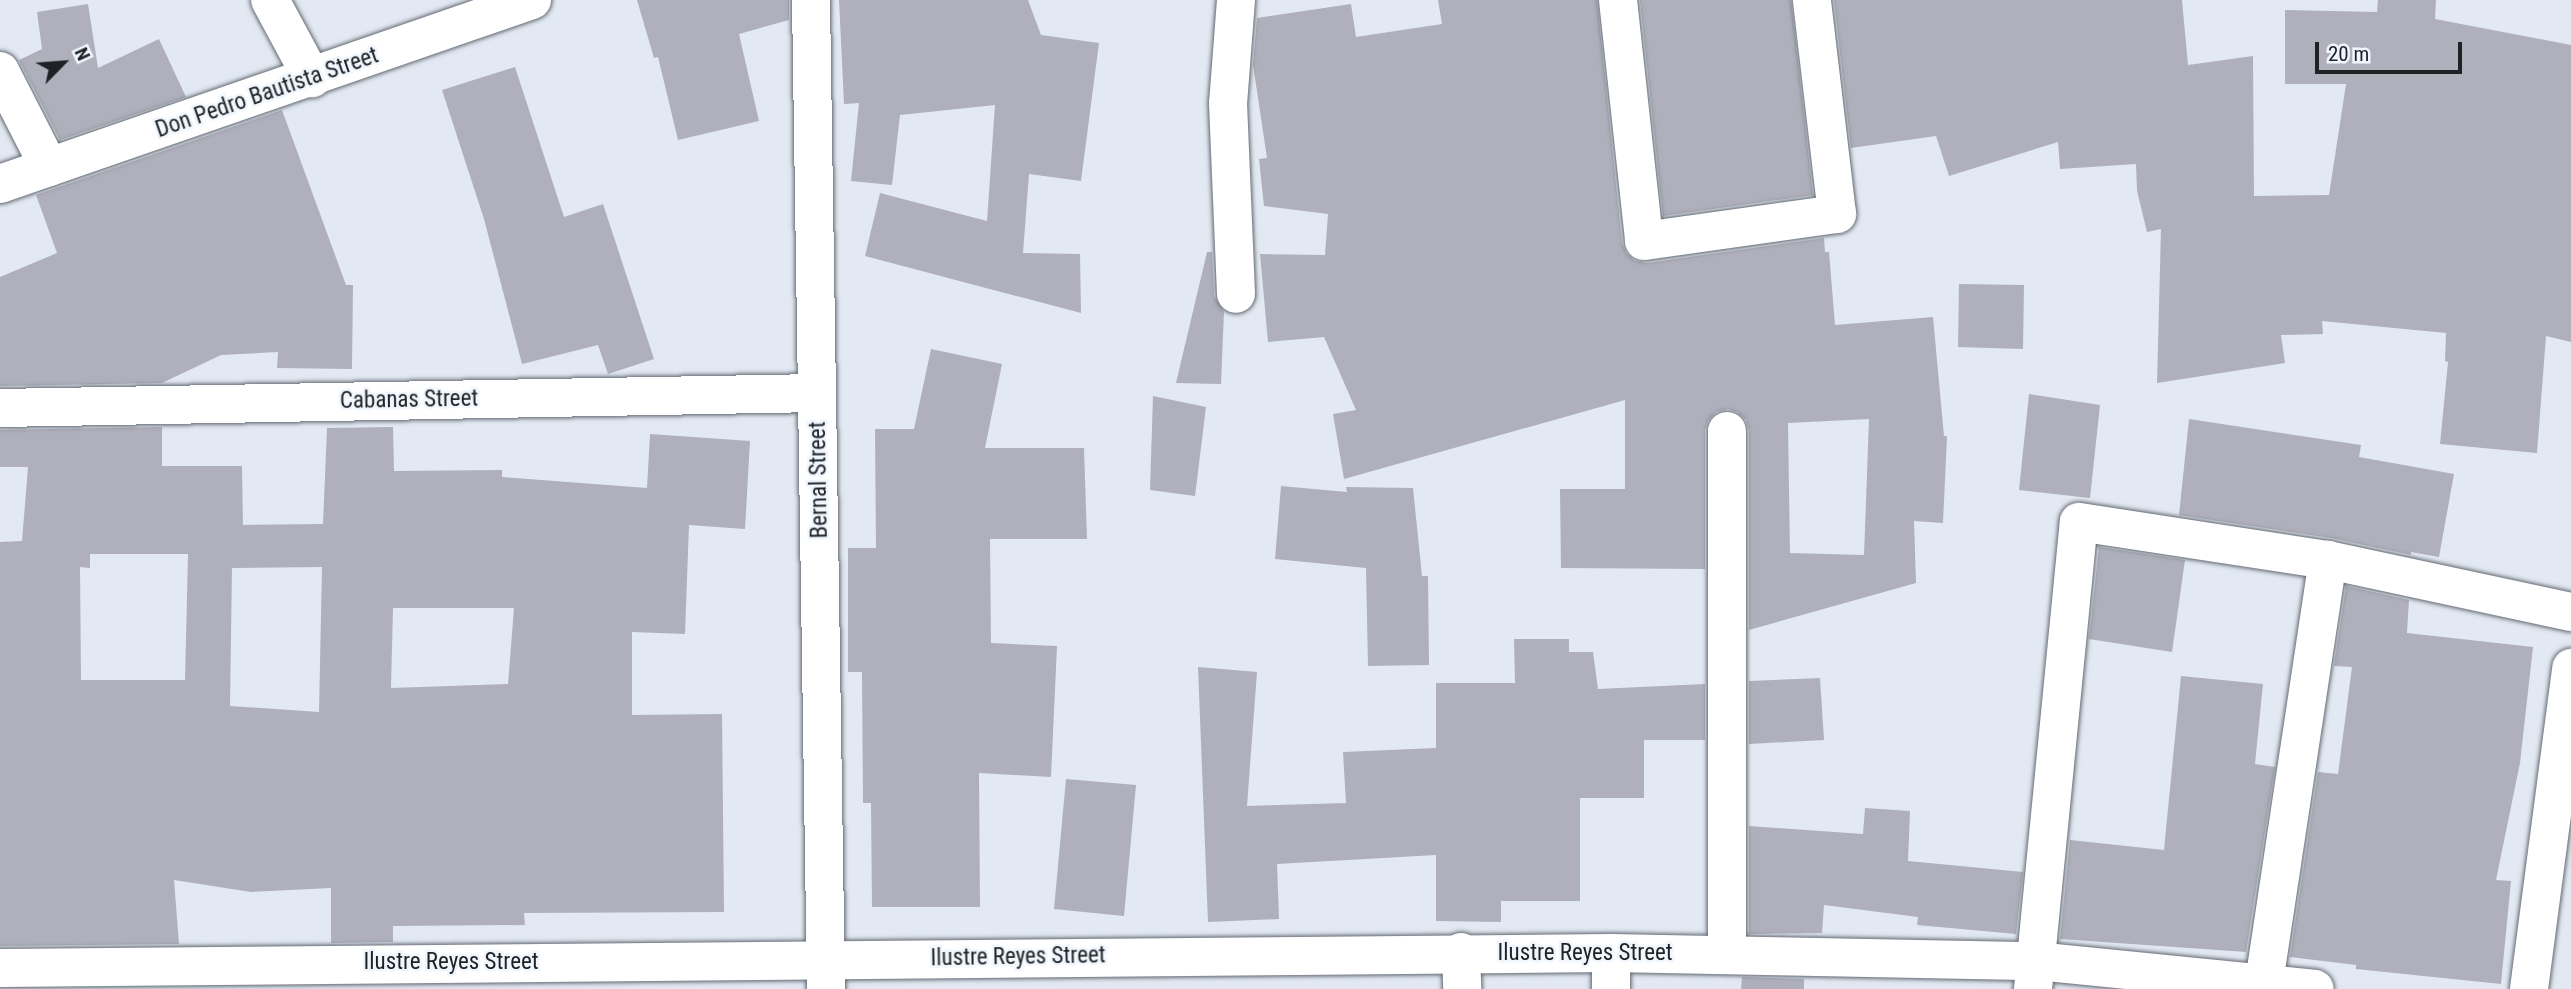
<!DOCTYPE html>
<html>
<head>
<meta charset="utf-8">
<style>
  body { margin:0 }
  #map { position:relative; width:2571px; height:989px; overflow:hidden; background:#e2e9f2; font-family:"Roboto Condensed",sans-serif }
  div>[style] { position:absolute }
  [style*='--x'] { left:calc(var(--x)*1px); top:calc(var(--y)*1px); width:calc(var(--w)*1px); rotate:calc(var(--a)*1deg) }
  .building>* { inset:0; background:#afb0bb }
  .roads { filter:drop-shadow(0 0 2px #646a73) drop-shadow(0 0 2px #646a73) }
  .minor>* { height:38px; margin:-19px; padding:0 19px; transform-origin:19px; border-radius:19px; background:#fff }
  span { translate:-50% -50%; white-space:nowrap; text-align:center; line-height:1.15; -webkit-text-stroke:5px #f0f6fe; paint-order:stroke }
  .street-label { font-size:23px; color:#1f2225 }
  .north { position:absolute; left:28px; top:28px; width:70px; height:70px; -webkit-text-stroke:5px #f0f6fe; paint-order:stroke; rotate:65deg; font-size:19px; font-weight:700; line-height:28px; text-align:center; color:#1f2225 }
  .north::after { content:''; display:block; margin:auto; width:24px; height:32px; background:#1f2225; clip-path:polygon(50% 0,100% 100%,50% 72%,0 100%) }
  .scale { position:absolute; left:2315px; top:42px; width:147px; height:32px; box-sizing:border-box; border:4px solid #1f2225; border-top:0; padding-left:9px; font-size:21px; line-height:24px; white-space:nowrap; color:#1f2225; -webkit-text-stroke:5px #f0f6fe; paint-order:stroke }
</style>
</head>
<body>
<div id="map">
  <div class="building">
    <div style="clip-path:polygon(637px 0,789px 0,789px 20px,739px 34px,759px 121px,678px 140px,658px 57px,654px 58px)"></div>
    <div style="clip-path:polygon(839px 0,1028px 0,1041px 35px,1099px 43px,1081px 181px,1029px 174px,1023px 253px,1080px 254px,1081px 313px,865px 256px,880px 193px,987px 221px,995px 105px,900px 115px,892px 185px,851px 181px,859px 103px,844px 104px)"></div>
    <div style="clip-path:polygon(evenodd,1438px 0,1597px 0,1622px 243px,1626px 253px,1635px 261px,1647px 263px,1824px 238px,1825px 252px,1829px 252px,1835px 325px,1933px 317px,1944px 436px,1947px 436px,1943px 523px,1914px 521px,1916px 583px,1749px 630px,1749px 431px,1746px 420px,1737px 412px,1728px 409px,1716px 412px,1708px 421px,1705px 430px,1705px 569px,1561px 568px,1560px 489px,1625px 489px,1625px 400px,1344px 479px,1333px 414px,1356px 410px,1324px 337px,1268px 342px,1260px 254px,1325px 255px,1328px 214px,1264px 206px,1259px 159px,1267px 158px,1253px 65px,1257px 18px,1351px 4px,1356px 37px,1442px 24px,1438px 0,1869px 419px,1864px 555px,1790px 553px,1788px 423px,1869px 419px)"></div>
    <div style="clip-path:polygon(1640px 0,1791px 0,1813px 195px,1663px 216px)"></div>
    <div style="clip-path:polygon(1834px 0,2182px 0,2188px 65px,2253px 56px,2254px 196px,2329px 195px,2346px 84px,2285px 84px,2285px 10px,2377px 12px,2378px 0,2436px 0,2435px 19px,2571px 45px,2571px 342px,2546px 336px,2537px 453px,2440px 444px,2448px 362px,2445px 361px,2446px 333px,2322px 321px,2323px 334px,2281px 335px,2285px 363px,2157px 383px,2161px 229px,2147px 232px,2137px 191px,2136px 164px,2060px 169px,2058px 142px,1949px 176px,1936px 136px,1851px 148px)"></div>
    <div style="clip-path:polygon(88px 4px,98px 68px,159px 39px,186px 97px,60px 140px,19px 60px,42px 49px,37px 12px)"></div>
    <div style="clip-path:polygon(515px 67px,564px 217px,603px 204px,654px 359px,608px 374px,598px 345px,522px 364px,484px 219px,442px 90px)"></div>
    <div style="clip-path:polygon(282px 110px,346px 285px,353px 285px,352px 369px,277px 368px,278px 352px,221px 355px,162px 383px,0 386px,0 277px,57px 253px,36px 195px)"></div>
    <div style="clip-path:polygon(1207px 252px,1212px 252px,1214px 296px,1224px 312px,1221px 384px,1176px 383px)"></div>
    <div style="clip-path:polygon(1959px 284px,2024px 285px,2023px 349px,1958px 347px)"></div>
    <div style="clip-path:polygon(931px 349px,1002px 364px,985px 448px,1084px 448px,1087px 539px,990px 539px,991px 643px,1057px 646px,1051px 777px,979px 773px,980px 907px,872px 907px,871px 803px,863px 803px,862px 672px,848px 672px,848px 548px,876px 548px,875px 429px,914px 429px)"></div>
    <div style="clip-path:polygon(2029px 394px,2100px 405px,2090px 498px,2019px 490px)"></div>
    <div style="clip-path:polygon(1153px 396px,1206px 407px,1195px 496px,1150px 490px)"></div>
    <div style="clip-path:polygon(2189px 419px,2361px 445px,2359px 457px,2454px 474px,2439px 557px,2411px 552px,2411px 555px,2331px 538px,2179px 515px)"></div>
    <div style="clip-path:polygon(evenodd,162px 427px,162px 466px,242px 466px,243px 525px,323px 524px,327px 428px,393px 427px,394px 471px,502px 470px,502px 477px,647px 488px,650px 434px,750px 441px,745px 529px,689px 525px,685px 634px,632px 632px,632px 715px,722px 714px,724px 912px,524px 913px,525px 925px,393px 926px,393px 942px,331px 943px,331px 888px,251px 892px,174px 880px,179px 944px,0 946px,0 542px,22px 541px,28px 467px,0 467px,0 430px,162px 427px,90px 554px,188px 554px,185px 680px,81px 680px,80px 567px,90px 568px,90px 554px,162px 427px,322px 567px,319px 712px,230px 706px,232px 568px,322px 567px,162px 427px,393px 608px,514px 608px,508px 684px,391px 688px,393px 608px)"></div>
    <div style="clip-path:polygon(1281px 486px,1347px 492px,1346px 487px,1413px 488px,1422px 576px,1428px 576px,1429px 665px,1368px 666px,1366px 568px,1275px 559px)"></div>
    <div style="clip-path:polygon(2099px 547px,2185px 560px,2172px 652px,2089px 639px)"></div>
    <div style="clip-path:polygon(2346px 586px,2409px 600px,2407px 633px,2533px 647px,2520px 763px,2496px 880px,2511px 881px,2501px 984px,2356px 969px,2356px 965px,2290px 957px,2318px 772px,2338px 774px,2352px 667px,2334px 666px)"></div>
    <div style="clip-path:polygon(1514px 639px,1569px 639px,1569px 652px,1593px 652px,1598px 689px,1705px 684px,1705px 740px,1644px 740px,1644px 798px,1580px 798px,1580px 901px,1501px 901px,1501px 922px,1436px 921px,1436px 855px,1277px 864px,1279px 919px,1208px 922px,1198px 667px,1257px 672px,1247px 806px,1346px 803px,1343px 752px,1436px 748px,1436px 683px,1515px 683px)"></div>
    <div style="clip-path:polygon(2181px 676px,2263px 684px,2255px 764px,2275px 767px,2246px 952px,2060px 939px,2070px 840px,2164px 850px)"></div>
    <div style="clip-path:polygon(1820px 678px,1824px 740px,1749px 744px,1749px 681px)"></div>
    <div style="clip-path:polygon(1066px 779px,1136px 785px,1124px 916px,1054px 909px)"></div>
    <div style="clip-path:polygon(1865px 808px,1910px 811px,1908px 861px,2023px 872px,2016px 934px,1917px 925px,1918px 917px,1824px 905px,1822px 933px,1749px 934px,1749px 826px,1863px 834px)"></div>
    <div style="clip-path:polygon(1742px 977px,1804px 979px,1804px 989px,1741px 989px)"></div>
  </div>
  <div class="roads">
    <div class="minor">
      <div style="--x:270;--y:0;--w:89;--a:61.7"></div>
      <div style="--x:811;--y:0;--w:989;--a:89.13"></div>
      <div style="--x:1236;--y:0;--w:103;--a:94.4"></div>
      <div style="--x:1228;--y:103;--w:191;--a:87.6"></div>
      <div style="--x:1618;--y:0;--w:242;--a:83.8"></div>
      <div style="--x:1644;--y:241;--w:195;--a:-8"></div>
      <div style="--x:1837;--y:214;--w:215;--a:-96.7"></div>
      <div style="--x:0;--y:71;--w:108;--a:63"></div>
      <div style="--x:0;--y:184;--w:563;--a:-19.08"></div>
      <div style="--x:0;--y:408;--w:817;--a:-1.05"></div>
      <div style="--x:1461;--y:952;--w:37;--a:88"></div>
      <div style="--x:1611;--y:953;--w:36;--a:90"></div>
      <div style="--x:1727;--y:955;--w:524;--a:-90"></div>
      <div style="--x:0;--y:968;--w:1611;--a:-0.53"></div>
      <div style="--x:1611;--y:953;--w:425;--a:1.1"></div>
      <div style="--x:2036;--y:961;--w:280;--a:5.7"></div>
      <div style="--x:2033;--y:989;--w:469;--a:-84.4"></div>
      <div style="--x:2079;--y:522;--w:252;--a:8.7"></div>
      <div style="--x:2328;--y:560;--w:249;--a:12.1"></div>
      <div style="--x:2263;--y:989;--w:434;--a:-81.4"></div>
      <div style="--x:2529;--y:989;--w:324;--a:-82.5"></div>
    </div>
  </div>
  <div class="street-label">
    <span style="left:267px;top:93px;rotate:-19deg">Don Pedro Bautista Street</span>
    <span style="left:409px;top:400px;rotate:-1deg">Cabanas Street</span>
    <span style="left:819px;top:480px;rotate:-91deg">Bernal Street</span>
    <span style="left:1585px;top:953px">Ilustre Reyes Street</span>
    <span style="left:1018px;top:957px;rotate:-1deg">Ilustre Reyes Street</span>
    <span style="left:451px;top:962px">Ilustre Reyes Street</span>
  </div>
  <div class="north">N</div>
  <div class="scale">20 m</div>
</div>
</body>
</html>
